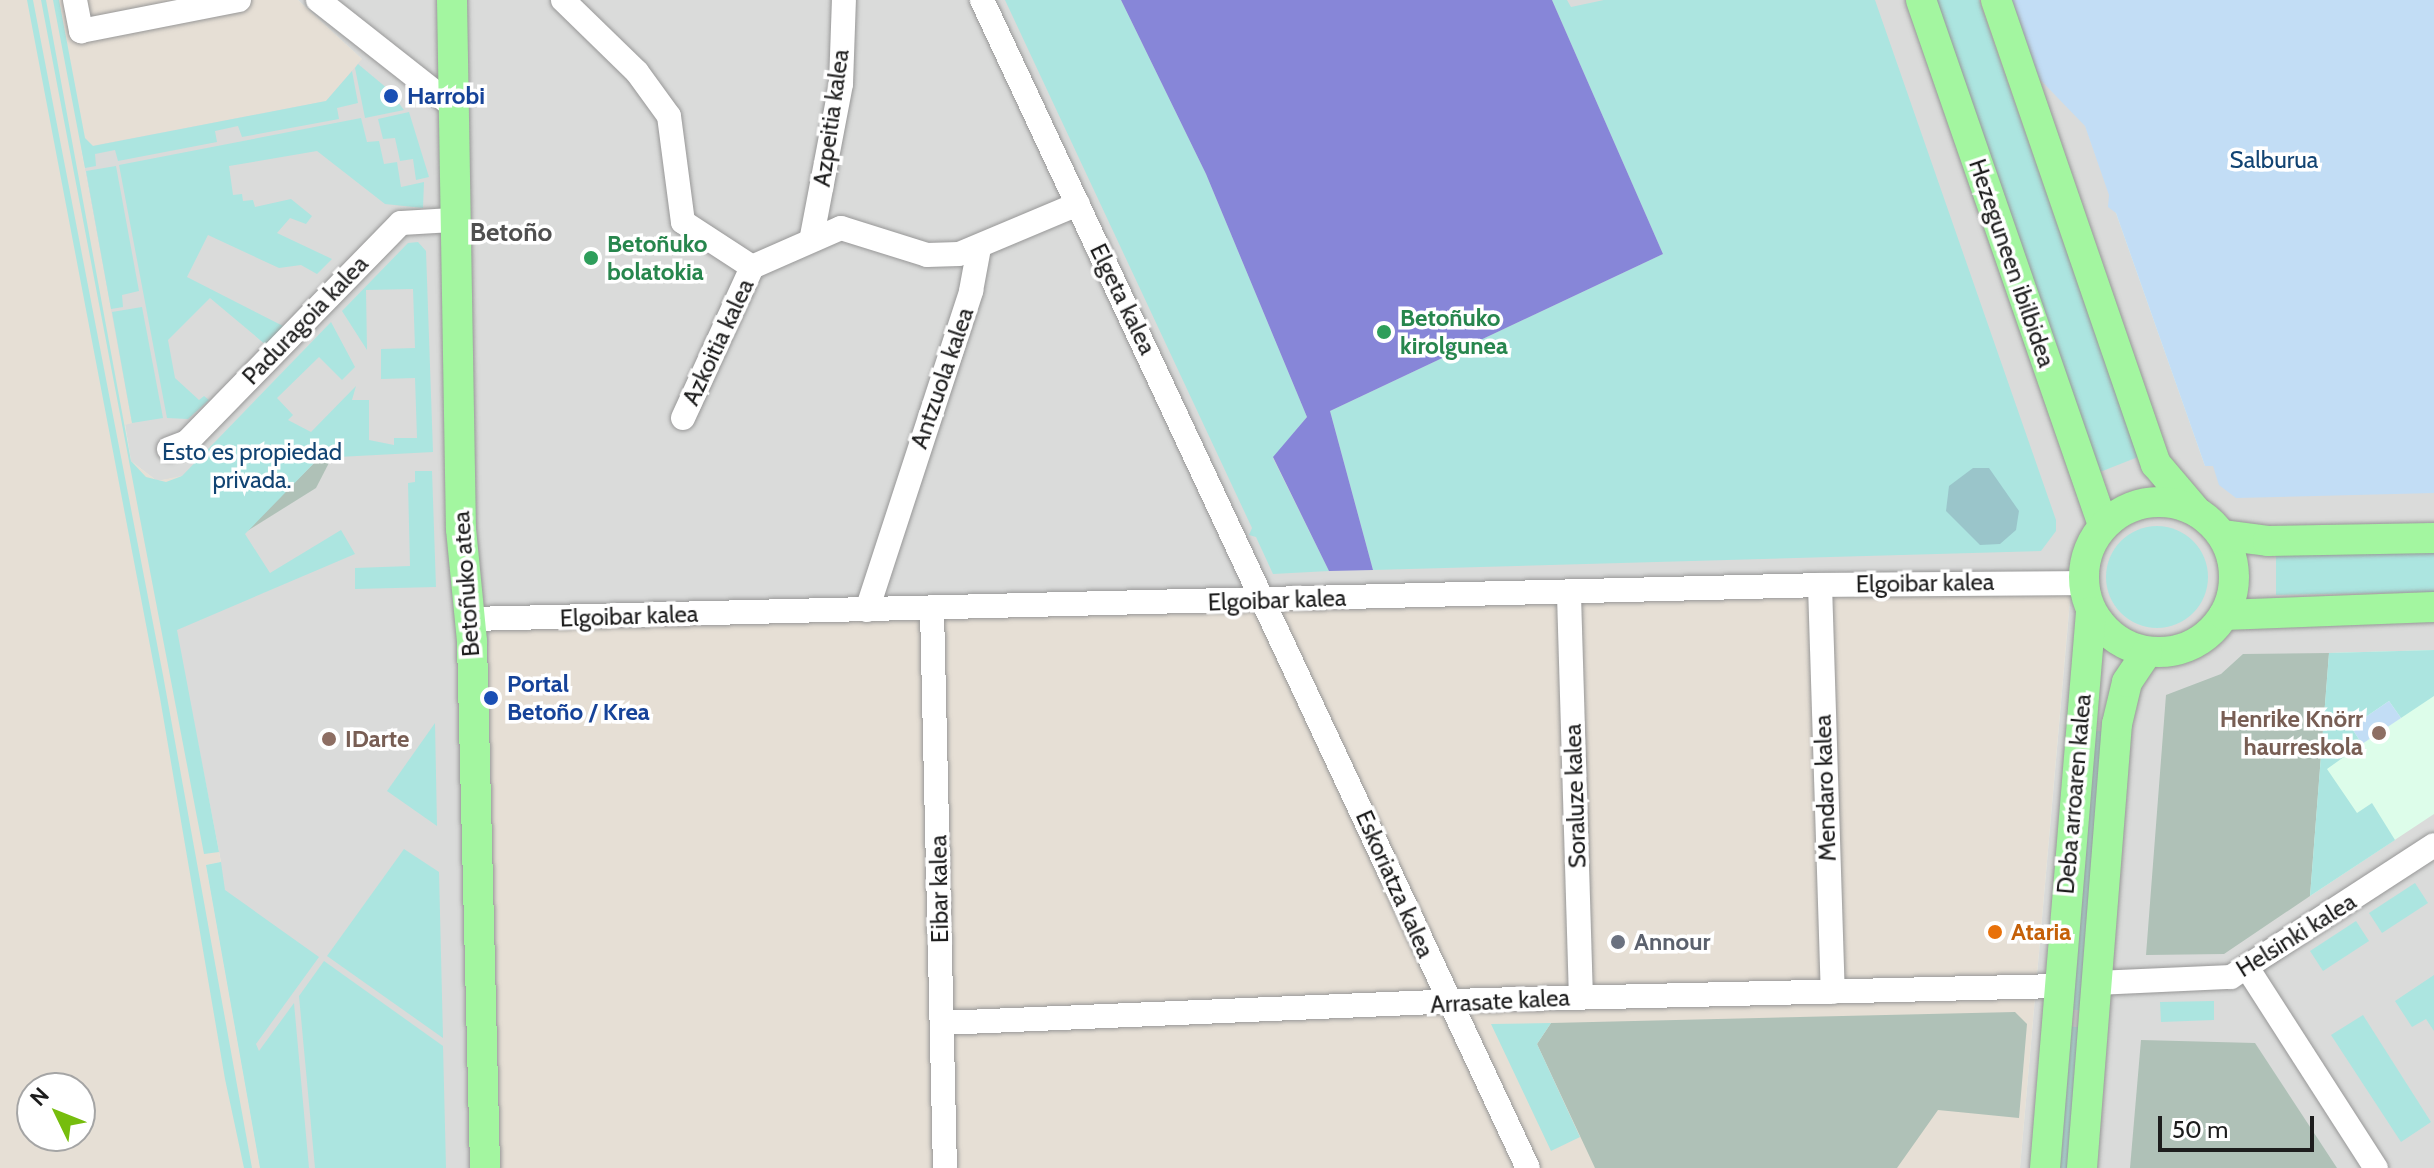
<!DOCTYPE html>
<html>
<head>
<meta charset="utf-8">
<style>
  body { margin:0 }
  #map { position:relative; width:2434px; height:1168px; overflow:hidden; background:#e3ede4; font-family:Cabin,sans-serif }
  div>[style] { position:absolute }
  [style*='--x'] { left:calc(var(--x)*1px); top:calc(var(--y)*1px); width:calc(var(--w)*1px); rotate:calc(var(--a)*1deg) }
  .residential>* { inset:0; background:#dadbda }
  .industrial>* { inset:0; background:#e6dfd5 }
  .education>* { inset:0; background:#ddfdea }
  .construction>* { inset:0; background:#afc1b7 }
  .grass>* { inset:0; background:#ace5e0 }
  .round { border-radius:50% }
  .forest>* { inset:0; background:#9ac5ca }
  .park>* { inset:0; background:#c2ddf5 }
  .pitch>* { inset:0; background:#8786d8 }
  .roads { filter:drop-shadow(0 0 2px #979797) drop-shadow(0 0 2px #979797) }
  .minor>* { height:24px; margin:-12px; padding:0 12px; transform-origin:12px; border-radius:12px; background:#fff }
  .major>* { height:30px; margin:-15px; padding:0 15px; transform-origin:15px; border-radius:15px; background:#a3f6a0 }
  .major>.ring { margin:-15px; padding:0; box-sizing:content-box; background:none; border:30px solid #a3f6a0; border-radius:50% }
  .dots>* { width:22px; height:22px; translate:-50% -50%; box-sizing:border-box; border:4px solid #fff; border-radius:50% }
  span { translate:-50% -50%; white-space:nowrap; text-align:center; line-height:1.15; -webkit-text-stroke:7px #fff; paint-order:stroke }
  .transit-label { font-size:24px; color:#164399; font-weight:700 }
  .left { translate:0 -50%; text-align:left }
  .street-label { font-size:24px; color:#1d1d1d }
  .park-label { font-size:24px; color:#124473 }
  .leisure-label { font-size:24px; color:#27864d; font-weight:700 }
  .education-label { font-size:24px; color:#785e54; font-weight:700 }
  .right { translate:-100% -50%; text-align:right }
  .food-label { font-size:24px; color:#c56008; font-weight:700 }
  .worship-label { font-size:24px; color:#5b616d; font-weight:700 }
  .neighbourhood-label { font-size:26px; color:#505050; font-weight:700 }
  .north { position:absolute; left:16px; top:1072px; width:80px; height:80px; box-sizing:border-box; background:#fff; border:2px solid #a5a5a5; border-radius:50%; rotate:313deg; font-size:22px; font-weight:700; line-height:32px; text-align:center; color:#1d1d1d }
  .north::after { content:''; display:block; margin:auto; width:28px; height:36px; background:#76bd0d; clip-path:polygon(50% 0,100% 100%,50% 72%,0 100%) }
  .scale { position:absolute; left:2158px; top:1116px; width:156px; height:36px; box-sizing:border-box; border:4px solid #1d1d1d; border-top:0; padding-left:10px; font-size:24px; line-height:28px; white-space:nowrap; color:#1d1d1d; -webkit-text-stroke:6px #fff; paint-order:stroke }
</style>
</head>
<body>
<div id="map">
  <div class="residential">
    <div style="clip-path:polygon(298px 0,2041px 0,2205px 466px,2434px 463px,2434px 1168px,2020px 1168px,2072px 578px,492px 619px,488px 650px,500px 1168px,260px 1168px,206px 865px,221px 862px,163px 564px,180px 477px,157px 481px,131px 461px,125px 424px,131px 423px,81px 148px,362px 59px)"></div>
  </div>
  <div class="industrial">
    <div style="clip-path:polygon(evenodd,0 0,298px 0,362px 59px,326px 101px,81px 148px,132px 423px,125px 425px,131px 461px,157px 481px,181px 476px,163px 564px,221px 862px,206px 865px,260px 1168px,0 1168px,0 0,32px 1088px,80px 1088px,80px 1136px,32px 1136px,32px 1088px)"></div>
    <div style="clip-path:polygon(2072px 577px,2020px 1168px,500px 1168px,488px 650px,492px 619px)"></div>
  </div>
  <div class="education">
    <div style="clip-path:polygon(2434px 650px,2434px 814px,2310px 896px,2329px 653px)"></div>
  </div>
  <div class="construction">
    <div style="clip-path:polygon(332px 457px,316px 488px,244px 533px,319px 458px)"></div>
    <div style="clip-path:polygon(2329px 653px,2310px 896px,2224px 954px,2146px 955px,2166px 695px,2221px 674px,2243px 654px)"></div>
    <div style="clip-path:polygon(2015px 1012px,2027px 1024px,2019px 1118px,1938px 1110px,1897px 1168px,1595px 1168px,1537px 1044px,1551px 1023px)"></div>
    <div style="clip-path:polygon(2141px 1040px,2255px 1043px,2337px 1168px,2130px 1168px)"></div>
  </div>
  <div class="grass">
    <div style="clip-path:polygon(27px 0,33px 0,163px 675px,252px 1168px,244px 1168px,225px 1079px,160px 698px)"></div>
    <div style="clip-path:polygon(41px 0,46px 0,131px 461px,146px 477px,166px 482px,182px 476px,331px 322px,355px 367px,342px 380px,319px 357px,277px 398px,293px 415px,288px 420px,311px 432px,356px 386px,352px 400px,369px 400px,369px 440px,394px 445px,394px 438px,417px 438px,415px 378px,381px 379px,381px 349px,415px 348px,413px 289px,366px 290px,367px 350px,342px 311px,408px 243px,418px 242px,426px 251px,433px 452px,319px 458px,245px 534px,270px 573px,341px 530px,355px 554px,177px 630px,219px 852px,204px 854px)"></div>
    <div style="clip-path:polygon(53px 0,59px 0,85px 138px,93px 146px,326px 101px,352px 71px,358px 103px,337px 108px,339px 119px,242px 137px,238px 126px,215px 131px,217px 142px,118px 161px,115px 150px,95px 154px,96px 166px,85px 168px)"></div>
    <div style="clip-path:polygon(1005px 0,1121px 0,1206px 174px,1307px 417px,1273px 458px,1329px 571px,1273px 574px,1256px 537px,1249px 535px,1252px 528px)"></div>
    <div style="clip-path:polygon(1552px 0,1567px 0,1571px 7px,1604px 0,1875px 0,2056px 520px,2056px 531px,2041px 551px,1373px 570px,1330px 411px,1663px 254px)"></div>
    <div style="clip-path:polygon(1936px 0,1979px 0,2138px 457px,2100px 472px)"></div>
    <div style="clip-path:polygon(358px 64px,388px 89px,404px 110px,365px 118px,355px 68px)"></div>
    <div style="clip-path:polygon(409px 112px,429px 177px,416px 180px,413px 159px,400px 161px,395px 138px,383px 139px,378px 119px)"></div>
    <div style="clip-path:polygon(361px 118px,367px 142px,379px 141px,384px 164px,397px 162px,401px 187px,424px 182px,423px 208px,385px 204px,317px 151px,229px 166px,233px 195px,242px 194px,243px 201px,253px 200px,255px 207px,291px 199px,312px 216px,306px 224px,290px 218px,277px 233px,332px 259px,317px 274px,301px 265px,279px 268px,208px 235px,187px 277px,283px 326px,266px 345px,210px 298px,168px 340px,175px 378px,199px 400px,204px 396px,209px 400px,188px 419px,167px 418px,119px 165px)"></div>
    <div style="clip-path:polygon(116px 166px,139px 291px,122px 295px,123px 307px,111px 309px,86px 171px)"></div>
    <div style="clip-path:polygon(142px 307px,163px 418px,132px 423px,112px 312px)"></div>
    <div style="clip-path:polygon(415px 471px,432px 471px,436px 587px,355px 589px,355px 568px,410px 566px,408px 483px,415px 482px)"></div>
    <div class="round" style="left:2106px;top:526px;width:102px;height:102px"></div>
    <div style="clip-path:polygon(2434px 552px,2434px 592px,2276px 595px,2276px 555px)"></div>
    <div style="clip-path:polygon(2434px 650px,2434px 696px,2401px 718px,2389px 701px,2351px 727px,2362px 744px,2327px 769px,2357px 813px,2372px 803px,2395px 840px,2310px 896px,2329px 653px)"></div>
    <div style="clip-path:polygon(435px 723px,437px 826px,387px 791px)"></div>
    <div style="clip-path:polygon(2090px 730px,2108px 732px,2085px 1011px,2067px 1009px)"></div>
    <div style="clip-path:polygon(404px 849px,439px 872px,443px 1038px,327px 956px)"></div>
    <div style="clip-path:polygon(221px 862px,225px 890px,319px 957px,256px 1044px,259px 1051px,294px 1003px,309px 1168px,260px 1168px,206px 865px)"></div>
    <div style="clip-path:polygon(2415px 883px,2428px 903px,2382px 933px,2369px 913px)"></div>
    <div style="clip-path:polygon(2356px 921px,2369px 941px,2323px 971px,2310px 951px)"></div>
    <div style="clip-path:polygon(324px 961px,443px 1046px,446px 1168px,315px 1168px,299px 996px)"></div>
    <div style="clip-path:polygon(2434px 975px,2434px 1031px,2426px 1019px,2412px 1027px,2395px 1001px)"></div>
    <div style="clip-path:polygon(2214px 1001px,2214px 1020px,2161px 1022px,2160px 1002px)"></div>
    <div style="clip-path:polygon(2363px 1015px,2431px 1122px,2401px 1142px,2331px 1035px)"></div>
    <div style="clip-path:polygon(1551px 1023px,1537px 1044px,1580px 1137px,1551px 1151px,1491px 1024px)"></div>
    <div style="clip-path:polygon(2067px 1026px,2084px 1028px,2073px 1168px,2056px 1168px)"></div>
  </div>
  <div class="forest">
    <div style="clip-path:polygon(1973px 468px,1989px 468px,2019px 511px,2016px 530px,2000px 544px,1980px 545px,1946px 511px,1949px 486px)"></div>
  </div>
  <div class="park">
    <div style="clip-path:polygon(1998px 0,2434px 0,2434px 493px,2236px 498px,2219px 485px,2213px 466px,2205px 466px,2116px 213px,2108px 207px,2109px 195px,2085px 126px,2027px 66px)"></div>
    <div style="clip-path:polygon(2389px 701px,2401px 718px,2362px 744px,2351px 727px)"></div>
  </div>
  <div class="pitch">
    <div style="clip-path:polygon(1121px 0,1552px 0,1663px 254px,1330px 411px,1373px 570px,1329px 571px,1273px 457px,1307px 417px,1206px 174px)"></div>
  </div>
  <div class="roads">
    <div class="minor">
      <div style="--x:75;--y:0;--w:32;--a:79"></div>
      <div style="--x:81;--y:31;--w:161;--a:-11.1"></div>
      <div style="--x:318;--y:0;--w:168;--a:38.2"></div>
      <div style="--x:563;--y:0;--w:103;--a:44.2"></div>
      <div style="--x:637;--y:72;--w:54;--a:54"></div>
      <div style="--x:669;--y:116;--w:107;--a:82.5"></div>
      <div style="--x:683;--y:222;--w:82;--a:33.1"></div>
      <div style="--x:982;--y:0;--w:1289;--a:64.95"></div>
      <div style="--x:812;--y:236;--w:155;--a:-79.2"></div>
      <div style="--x:841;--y:84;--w:84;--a:-88"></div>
      <div style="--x:683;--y:418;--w:166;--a:-65.4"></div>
      <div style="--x:752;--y:267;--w:97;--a:-23.7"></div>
      <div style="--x:841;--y:228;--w:90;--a:17.4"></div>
      <div style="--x:927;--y:255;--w:32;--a:-2"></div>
      <div style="--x:959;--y:254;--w:129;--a:-22.8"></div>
      <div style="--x:169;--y:449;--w:19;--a:-21"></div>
      <div style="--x:187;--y:442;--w:306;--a:-45.7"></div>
      <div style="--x:401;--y:223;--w:52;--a:-3.3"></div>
      <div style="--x:1820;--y:585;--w:407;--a:88.2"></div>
      <div style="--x:1569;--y:595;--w:402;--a:88.3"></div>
      <div style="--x:867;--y:610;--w:336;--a:-71.9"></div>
      <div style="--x:971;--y:291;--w:44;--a:-79.5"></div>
      <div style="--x:932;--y:610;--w:558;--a:88.67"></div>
      <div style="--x:471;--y:619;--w:1349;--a:-1.44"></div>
      <div style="--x:1820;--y:585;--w:263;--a:-0.4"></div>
      <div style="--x:2248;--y:969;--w:237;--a:57.3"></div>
      <div style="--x:2097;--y:983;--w:134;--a:-2.6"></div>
      <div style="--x:2231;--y:977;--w:242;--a:-33"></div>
      <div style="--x:942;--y:1023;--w:540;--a:-2.44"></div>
      <div style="--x:1482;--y:1000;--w:577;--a:-1.39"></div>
    </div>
    <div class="major">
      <div style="--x:452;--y:0;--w:529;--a:89.03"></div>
      <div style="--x:461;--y:529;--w:114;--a:84.4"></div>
      <div style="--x:472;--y:642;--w:526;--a:88.58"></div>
      <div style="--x:1921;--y:0;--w:556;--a:70.88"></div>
      <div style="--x:1996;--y:0;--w:491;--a:71"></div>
      <div style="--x:2156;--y:464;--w:62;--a:49.6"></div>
      <div class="ring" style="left:2084px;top:502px;width:120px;height:120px"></div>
      <div style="--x:2222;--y:535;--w:46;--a:7.4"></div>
      <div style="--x:2268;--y:541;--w:166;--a:-1"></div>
      <div style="--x:2224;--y:615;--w:210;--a:-2.2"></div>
      <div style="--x:2045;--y:1168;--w:558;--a:-85.27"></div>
      <div style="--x:2082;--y:1168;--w:445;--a:-85.5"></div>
      <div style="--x:2117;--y:724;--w:43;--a:-76.6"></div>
      <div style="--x:2127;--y:682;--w:36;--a:-56"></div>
    </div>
  </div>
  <div class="dots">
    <div style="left:391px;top:96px;background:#1a4fb4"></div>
    <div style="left:591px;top:258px;background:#2e9e5b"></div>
    <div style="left:1384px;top:332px;background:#2e9e5b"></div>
    <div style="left:491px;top:698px;background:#1a4fb4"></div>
    <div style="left:2379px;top:733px;background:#8d6e63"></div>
    <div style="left:329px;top:739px;background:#8d6e63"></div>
    <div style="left:1995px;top:932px;background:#e8710a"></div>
    <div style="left:1618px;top:942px;background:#6b7280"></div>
  </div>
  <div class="transit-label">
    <span class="left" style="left:407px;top:96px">Harrobi</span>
    <span class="left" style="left:507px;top:698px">Portal<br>Betoño / Krea</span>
  </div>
  <div class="street-label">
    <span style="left:831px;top:118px;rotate:-82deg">Azpeitia kalea</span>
    <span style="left:2012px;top:263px;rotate:71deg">Hezeguneen ibilbidea</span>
    <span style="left:1123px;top:299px;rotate:64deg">Elgeta kalea</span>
    <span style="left:305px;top:320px;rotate:-46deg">Paduragoia kalea</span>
    <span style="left:718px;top:342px;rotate:-65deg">Azkoitia kalea</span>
    <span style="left:942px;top:378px;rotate:-71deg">Antzuola kalea</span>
    <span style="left:1925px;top:583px;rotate:-1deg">Elgoibar kalea</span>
    <span style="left:466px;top:584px;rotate:-94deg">Betoñuko atea</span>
    <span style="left:1277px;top:600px;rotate:-2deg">Elgoibar kalea</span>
    <span style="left:629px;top:616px;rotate:-2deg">Elgoibar kalea</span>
    <span style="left:1825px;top:788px;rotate:-92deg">Mendaro kalea</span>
    <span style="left:2074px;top:794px;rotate:-85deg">Deba arroaren kalea</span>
    <span style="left:1575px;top:796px;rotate:-92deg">Soraluze kalea</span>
    <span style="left:1395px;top:884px;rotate:66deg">Eskoriatza kalea</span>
    <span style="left:939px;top:889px;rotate:-91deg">Eibar kalea</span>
    <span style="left:2296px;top:935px;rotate:-32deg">Helsinki kalea</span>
    <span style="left:1500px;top:1001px;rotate:-3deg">Arrasate kalea</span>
  </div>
  <div class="park-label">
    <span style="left:2274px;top:160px">Salburua</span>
    <span style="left:252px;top:466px">Esto es propiedad<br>privada.</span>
  </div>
  <div class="leisure-label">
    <span class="left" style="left:607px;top:258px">Betoñuko<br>bolatokia</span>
    <span class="left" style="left:1400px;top:332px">Betoñuko<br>kirolgunea</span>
  </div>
  <div class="education-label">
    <span class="right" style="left:2363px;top:733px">Henrike Knörr<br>haurreskola</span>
    <span class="left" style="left:345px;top:739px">IDarte</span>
  </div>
  <div class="food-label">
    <span class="left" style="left:2011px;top:932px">Ataria</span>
  </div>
  <div class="worship-label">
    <span class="left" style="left:1634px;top:942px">Annour</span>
  </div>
  <div class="neighbourhood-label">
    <span style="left:511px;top:233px">Betoño</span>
  </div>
  <div class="north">N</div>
  <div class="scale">50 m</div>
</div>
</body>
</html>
